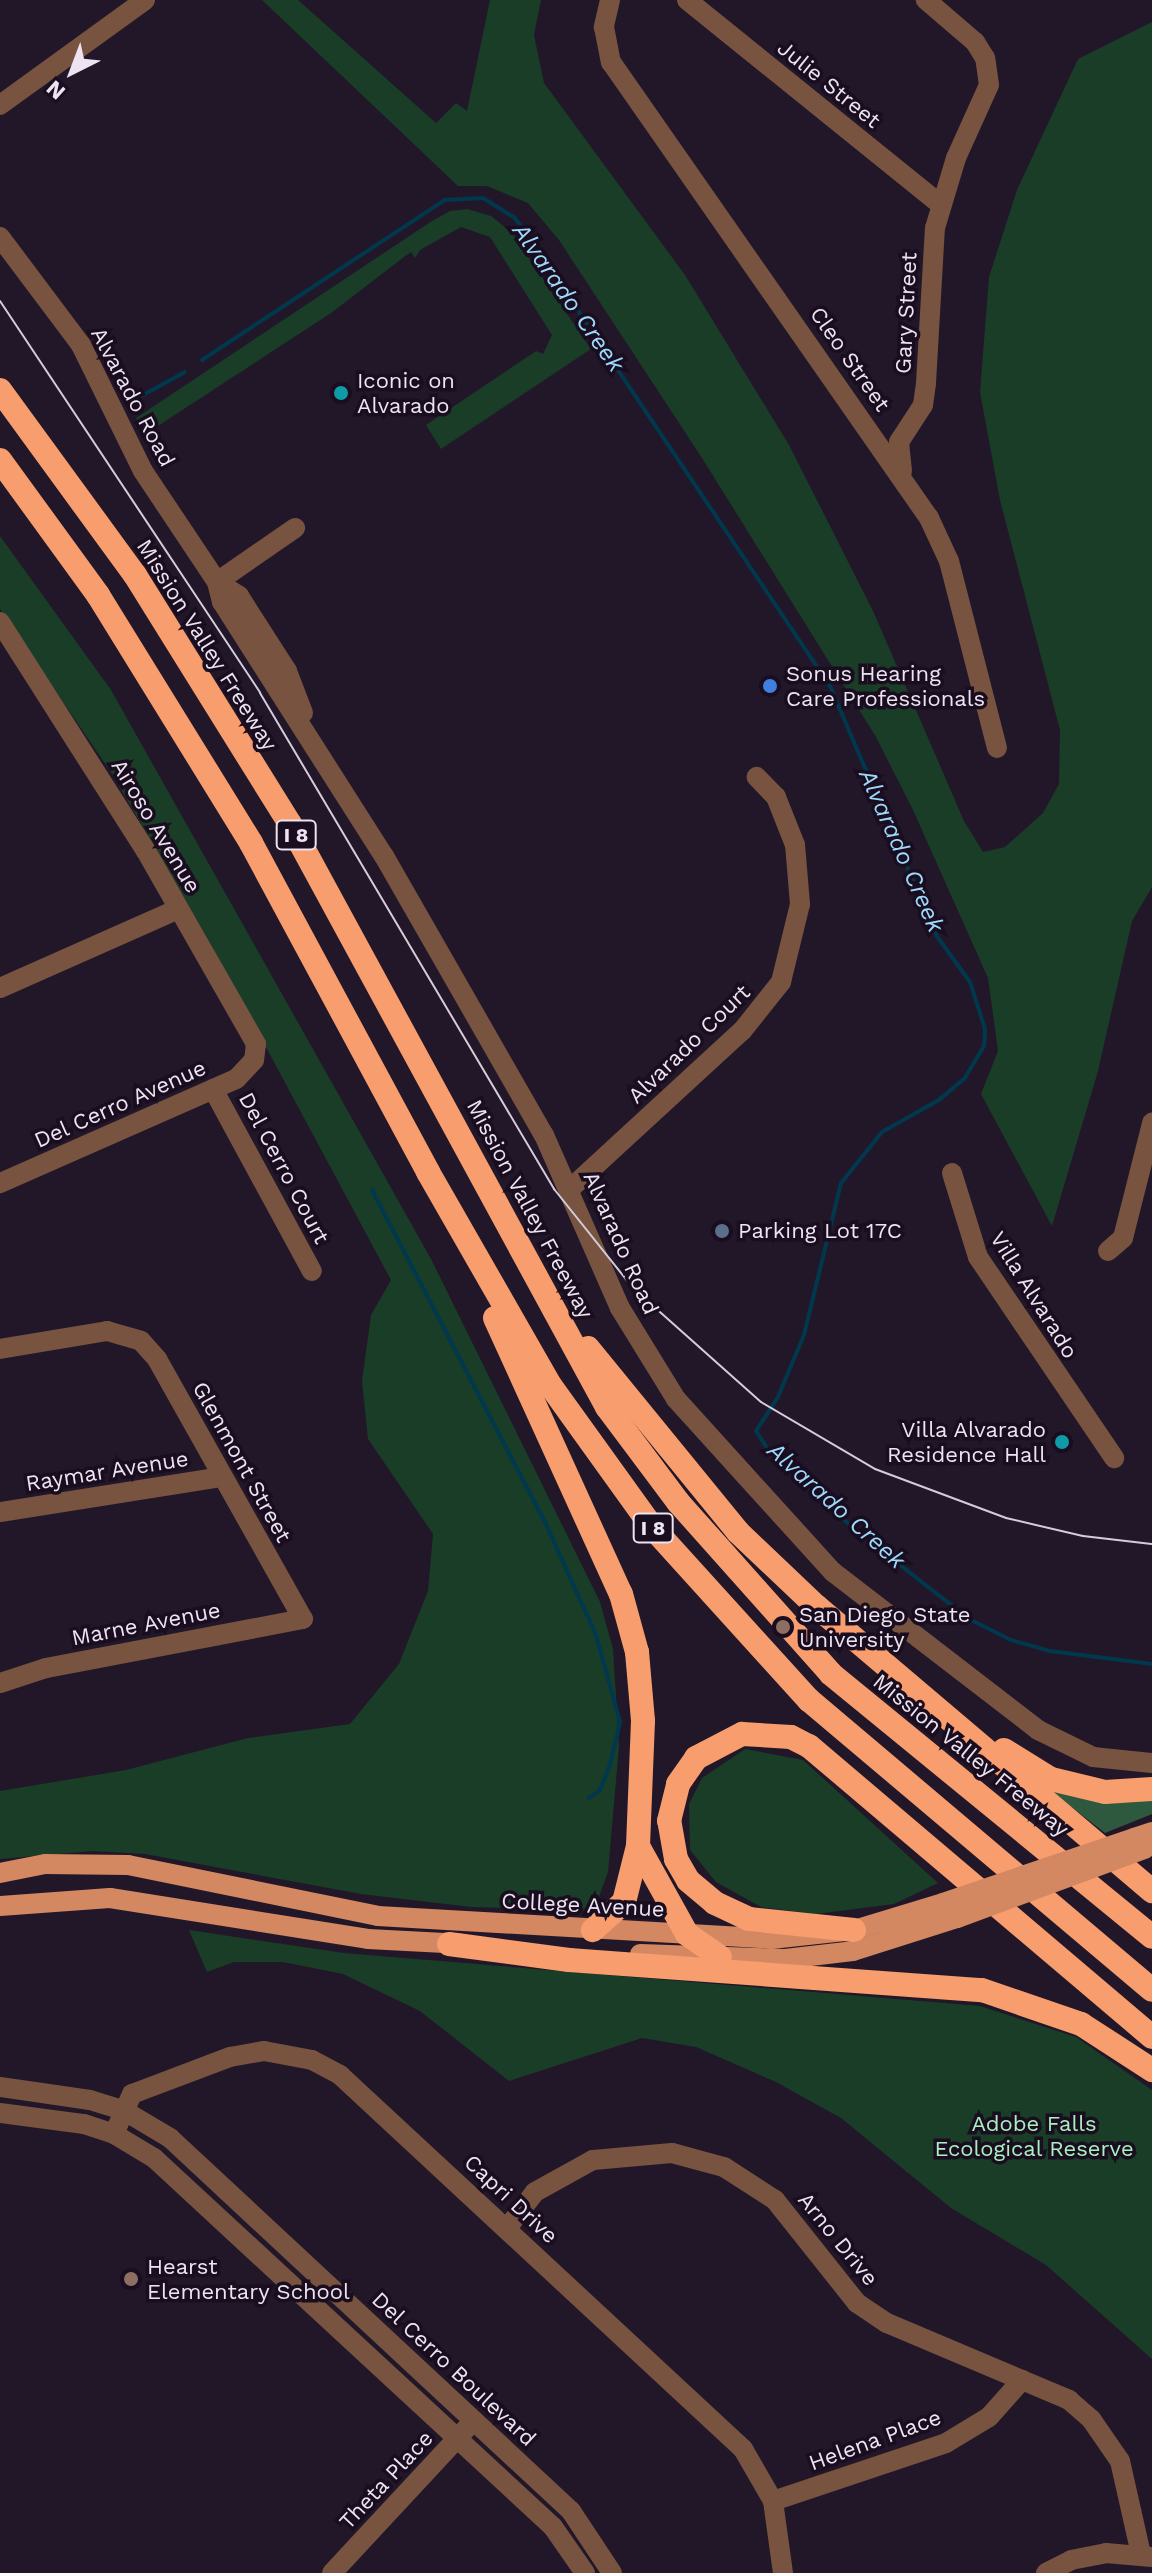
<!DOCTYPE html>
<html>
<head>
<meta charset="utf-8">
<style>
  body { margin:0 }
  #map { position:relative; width:1152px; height:2573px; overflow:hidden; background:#221729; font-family:"Work Sans",sans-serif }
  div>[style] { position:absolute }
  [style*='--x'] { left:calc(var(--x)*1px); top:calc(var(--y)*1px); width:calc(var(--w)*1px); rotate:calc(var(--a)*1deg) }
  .green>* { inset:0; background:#193d27 }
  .forest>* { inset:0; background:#2e593e }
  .stream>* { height:4px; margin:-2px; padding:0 2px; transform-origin:2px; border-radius:2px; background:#00384e }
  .minor>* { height:20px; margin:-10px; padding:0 10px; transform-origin:10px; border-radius:10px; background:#775340 }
  .major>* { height:20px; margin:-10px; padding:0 10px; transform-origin:10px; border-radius:10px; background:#d38861 }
  .highway>* { height:24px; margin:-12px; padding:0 12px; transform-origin:12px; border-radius:12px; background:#f89d6e }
  .tram>* { height:2px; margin:-1px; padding:0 1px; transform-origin:1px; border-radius:1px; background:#d5ccda }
  .major-bridge>* { height:20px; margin:-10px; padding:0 10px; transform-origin:10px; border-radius:10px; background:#d38861 }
  .dots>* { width:22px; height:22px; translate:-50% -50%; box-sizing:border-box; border:4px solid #190d1f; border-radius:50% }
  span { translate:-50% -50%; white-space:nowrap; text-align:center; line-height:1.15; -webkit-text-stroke:7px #190d1f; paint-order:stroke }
  .shield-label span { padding:2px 6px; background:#190d1f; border:2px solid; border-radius:6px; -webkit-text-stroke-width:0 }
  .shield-label { font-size:20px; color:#ece4f1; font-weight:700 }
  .street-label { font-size:22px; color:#ece4f1 }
  .poi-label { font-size:22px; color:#ece4f1 }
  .left { translate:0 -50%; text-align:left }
  .right { translate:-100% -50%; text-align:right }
  .park-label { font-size:22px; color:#a9efc0 }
  .water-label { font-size:24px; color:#9dd9fa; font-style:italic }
  .north { position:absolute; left:32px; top:32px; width:80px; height:80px; -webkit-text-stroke:6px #190d1f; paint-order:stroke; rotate:222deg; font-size:22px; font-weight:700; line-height:32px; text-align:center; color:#ece4f1 }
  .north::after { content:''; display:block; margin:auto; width:28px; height:36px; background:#ece4f1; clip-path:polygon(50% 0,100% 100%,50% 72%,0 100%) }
</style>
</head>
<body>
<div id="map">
  <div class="green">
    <div style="clip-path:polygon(262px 0,298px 0,436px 123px,456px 103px,467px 111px,490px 0,541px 0,534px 35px,544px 83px,685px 275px,789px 445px,873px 611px,964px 821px,983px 852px,1005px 847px,1043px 813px,1059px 784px,1060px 730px,1000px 500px,980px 392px,989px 277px,1017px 190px,1078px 59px,1152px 22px,1152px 887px,1132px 921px,1098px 1071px,1052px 1226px,981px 1094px,998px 1051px,988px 978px,913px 810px,876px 737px,702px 458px,559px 240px,528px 203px,487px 186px,458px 186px)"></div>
    <div style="clip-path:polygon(467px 209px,491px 216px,511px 232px,591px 349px,441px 449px,426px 425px,536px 351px,543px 354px,552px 335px,490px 237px,461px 227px,420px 250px,415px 258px,411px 252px,404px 257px,331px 313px,144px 435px,136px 418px,432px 221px,450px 211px)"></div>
    <div style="clip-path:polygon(0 536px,111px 690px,431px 1259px,600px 1602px,613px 1649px,619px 1746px,608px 1872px,597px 1902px,583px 1910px,471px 1907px,361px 1894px,145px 1854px,93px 1851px,0 1859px,0 1791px,126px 1770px,248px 1738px,350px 1724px,399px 1664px,428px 1591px,433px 1534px,368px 1439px,362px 1381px,371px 1315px,391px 1280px,208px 939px,112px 774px,0 609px)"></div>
    <div style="clip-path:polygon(745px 1749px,803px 1760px,938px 1883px,894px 1904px,816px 1914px,761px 1907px,716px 1882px,690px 1850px,689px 1804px,702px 1778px)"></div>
    <div style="clip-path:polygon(189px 1930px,344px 1953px,980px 2006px,1076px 2037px,1152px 2090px,1152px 2359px,1046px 2265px,951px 2208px,841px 2118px,776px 2082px,696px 2047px,642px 2038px,509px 2081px,420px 2011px,343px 1974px,283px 1962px,234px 1962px,207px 1972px)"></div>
  </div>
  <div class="forest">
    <div style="clip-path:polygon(1052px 1792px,1152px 1797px,1152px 1814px,1105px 1833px)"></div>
  </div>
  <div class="stream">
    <div style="--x:202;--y:360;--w:291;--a:-33.4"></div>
    <div style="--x:445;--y:200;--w:38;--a:-3"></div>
    <div style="--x:483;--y:198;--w:36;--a:32"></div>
    <div style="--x:514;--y:217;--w:20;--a:53"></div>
    <div style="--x:526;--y:233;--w:546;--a:56.14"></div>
    <div style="--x:830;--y:686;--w:271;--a:66.9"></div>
    <div style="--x:936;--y:935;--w:58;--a:54.1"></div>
    <div style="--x:970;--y:982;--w:49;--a:72.3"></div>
    <div style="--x:985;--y:1029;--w:17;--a:93"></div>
    <div style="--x:984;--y:1046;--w:37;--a:121"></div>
    <div style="--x:965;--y:1078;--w:34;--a:140"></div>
    <div style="--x:939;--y:1100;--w:65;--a:150.7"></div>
    <div style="--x:882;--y:1132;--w:65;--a:128.8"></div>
    <div style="--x:841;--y:1183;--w:156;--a:103.7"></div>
    <div style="--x:804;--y:1335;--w:67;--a:112.8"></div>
    <div style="--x:778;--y:1397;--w:40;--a:122.9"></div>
    <div style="--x:756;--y:1431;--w:24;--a:57"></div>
    <div style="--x:769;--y:1451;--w:115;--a:42.5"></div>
    <div style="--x:854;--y:1529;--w:146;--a:38"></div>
    <div style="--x:969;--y:1619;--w:47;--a:26.6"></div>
    <div style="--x:1011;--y:1640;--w:41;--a:15.8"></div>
    <div style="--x:1050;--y:1651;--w:103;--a:7.3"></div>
    <div style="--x:132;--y:401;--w:60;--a:-28.7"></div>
    <div style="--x:372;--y:1190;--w:374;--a:62.5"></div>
    <div style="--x:545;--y:1522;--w:124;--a:65.7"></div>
    <div style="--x:596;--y:1635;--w:90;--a:74.6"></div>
    <div style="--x:620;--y:1722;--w:44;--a:103.1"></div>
    <div style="--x:610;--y:1765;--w:27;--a:112"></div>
    <div style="--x:600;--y:1790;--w:14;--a:144"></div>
  </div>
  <div class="minor">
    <div style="--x:610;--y:0;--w:28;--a:103"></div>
    <div style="--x:604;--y:27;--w:36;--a:79"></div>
    <div style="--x:611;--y:62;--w:556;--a:55.11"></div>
    <div style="--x:929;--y:518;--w:47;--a:65.1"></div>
    <div style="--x:949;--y:561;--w:193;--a:75.6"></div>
    <div style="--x:687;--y:0;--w:326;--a:38.9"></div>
    <div style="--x:0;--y:105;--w:179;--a:-35.9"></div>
    <div style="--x:0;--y:237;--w:135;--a:53.1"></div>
    <div style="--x:81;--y:345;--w:140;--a:63.8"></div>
    <div style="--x:143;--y:471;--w:133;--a:56.3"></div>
    <div style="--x:217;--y:582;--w:21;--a:76"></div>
    <div style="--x:222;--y:602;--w:301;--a:57.5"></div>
    <div style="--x:384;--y:856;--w:322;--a:60.2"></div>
    <div style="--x:544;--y:1135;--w:189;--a:66.3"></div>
    <div style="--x:620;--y:1308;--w:107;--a:58.4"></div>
    <div style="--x:676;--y:1399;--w:234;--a:47.8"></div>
    <div style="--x:833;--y:1572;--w:259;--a:37.6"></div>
    <div style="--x:1038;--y:1730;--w:61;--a:26.1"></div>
    <div style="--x:1093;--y:1757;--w:59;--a:5.8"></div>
    <div style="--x:902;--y:471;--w:29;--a:-96"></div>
    <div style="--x:899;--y:442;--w:44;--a:-57"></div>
    <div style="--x:923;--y:405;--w:22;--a:-82"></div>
    <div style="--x:926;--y:383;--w:155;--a:-86.7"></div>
    <div style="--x:935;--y:228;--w:73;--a:-73.3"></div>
    <div style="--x:956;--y:158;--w:80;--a:-65.7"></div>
    <div style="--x:989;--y:85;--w:27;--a:-98"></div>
    <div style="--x:985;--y:58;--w:19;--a:-122"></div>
    <div style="--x:975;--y:42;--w:65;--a:-139.4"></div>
    <div style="--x:217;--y:582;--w:26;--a:32"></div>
    <div style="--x:239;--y:596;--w:89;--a:57.4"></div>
    <div style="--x:287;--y:671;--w:45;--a:69.1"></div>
    <div style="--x:217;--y:582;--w:95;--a:-34.7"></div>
    <div style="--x:0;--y:622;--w:272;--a:57.5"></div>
    <div style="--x:146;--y:851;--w:222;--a:60.3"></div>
    <div style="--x:256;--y:1044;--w:16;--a:97"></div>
    <div style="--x:254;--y:1060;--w:26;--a:133"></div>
    <div style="--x:236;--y:1079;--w:258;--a:156.2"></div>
    <div style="--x:0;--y:988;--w:195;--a:-23.9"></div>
    <div style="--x:213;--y:1089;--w:207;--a:61.5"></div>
    <div style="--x:952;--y:1173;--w:88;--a:72.8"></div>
    <div style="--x:978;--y:1257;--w:243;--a:55.9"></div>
    <div style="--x:571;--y:1188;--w:232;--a:-42.6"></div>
    <div style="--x:742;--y:1031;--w:63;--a:-51.5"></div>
    <div style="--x:781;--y:982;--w:80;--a:-76.3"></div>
    <div style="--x:800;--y:904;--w:59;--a:-94.8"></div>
    <div style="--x:795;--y:845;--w:52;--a:-111.6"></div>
    <div style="--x:776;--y:797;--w:28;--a:-134"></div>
    <div style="--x:1108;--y:1251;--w:20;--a:-41"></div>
    <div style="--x:1123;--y:1238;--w:119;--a:-75.8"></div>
    <div style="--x:0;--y:1349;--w:109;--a:-9.5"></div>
    <div style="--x:107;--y:1331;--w:35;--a:16"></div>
    <div style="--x:141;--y:1341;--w:24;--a:48"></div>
    <div style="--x:157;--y:1359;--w:298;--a:60.7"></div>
    <div style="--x:303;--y:1619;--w:262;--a:169.2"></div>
    <div style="--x:46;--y:1668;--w:48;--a:161.9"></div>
    <div style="--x:0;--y:1512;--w:225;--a:-9"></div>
    <div style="--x:0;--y:2087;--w:91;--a:8.2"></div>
    <div style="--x:90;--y:2100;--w:34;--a:17"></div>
    <div style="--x:123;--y:2110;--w:55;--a:30.8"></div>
    <div style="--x:170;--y:2138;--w:548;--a:42.93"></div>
    <div style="--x:571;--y:2511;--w:74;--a:56.5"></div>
    <div style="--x:0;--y:2113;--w:85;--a:7.5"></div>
    <div style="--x:84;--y:2124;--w:32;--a:18"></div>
    <div style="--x:114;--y:2134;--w:47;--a:31"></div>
    <div style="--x:154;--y:2158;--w:543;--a:42.76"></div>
    <div style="--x:553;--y:2527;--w:56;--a:55.2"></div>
    <div style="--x:114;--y:2134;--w:44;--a:-65.8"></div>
    <div style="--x:132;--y:2094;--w:105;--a:-20.7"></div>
    <div style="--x:230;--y:2057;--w:35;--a:-10"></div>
    <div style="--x:264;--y:2051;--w:49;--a:10.6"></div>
    <div style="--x:312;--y:2060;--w:32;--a:28"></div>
    <div style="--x:340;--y:2075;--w:550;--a:42.86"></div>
    <div style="--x:743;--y:2449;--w:60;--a:60"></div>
    <div style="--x:773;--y:2501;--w:73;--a:82.1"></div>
    <div style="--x:508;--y:2227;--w:44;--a:-52.4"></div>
    <div style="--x:535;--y:2192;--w:66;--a:-28.9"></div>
    <div style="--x:593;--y:2160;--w:79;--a:-5.1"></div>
    <div style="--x:672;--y:2153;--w:54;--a:15.1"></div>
    <div style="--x:724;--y:2167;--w:61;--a:32.9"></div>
    <div style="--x:775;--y:2200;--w:132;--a:51.5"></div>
    <div style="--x:857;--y:2303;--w:36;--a:34"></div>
    <div style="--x:887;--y:2323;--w:198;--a:22.9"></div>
    <div style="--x:1069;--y:2400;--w:29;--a:41"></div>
    <div style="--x:1091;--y:2419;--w:51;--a:55.4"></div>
    <div style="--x:1120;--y:2461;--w:95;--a:77.3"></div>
    <div style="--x:773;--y:2501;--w:182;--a:-18.5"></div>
    <div style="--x:946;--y:2443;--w:50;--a:-31.2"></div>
    <div style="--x:989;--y:2417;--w:50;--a:-48.3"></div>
    <div style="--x:332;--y:2573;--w:197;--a:-47.1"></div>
    <div style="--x:1046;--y:2573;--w:28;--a:-27"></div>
    <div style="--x:1071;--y:2560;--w:36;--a:-11"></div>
    <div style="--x:1106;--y:2553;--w:46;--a:5"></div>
  </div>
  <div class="major">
    <div style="--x:1134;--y:1838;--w:19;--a:-18"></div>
    <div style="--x:0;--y:1873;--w:46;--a:-11.3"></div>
    <div style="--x:45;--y:1864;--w:83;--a:0.7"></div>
    <div style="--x:128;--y:1865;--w:255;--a:11.5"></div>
    <div style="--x:378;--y:1916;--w:394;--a:3.3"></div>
    <div style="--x:771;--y:1939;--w:83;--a:-6.2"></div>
    <div style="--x:854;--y:1930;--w:93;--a:-16.9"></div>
    <div style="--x:0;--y:1906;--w:110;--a:-4.2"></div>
    <div style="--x:110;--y:1898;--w:261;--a:9"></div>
    <div style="--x:368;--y:1939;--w:96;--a:3"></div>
    <div style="--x:640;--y:1954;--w:145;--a:2"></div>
    <div style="--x:785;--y:1959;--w:68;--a:-6.7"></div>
    <div style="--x:853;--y:1951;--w:109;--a:-17.6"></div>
  </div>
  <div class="highway">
    <div style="--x:0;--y:390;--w:229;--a:53.9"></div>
    <div style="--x:135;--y:575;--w:293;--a:58.1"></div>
    <div style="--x:290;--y:824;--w:664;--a:61.47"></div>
    <div style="--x:607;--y:1407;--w:119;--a:53.2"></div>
    <div style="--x:678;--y:1502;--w:230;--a:48.3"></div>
    <div style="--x:831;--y:1674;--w:415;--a:39.3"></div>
    <div style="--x:0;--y:460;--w:167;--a:54"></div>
    <div style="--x:98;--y:595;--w:291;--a:58.3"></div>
    <div style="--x:251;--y:843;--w:374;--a:61.7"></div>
    <div style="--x:428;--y:1172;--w:245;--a:60.2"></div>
    <div style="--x:550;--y:1385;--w:175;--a:54.3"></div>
    <div style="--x:652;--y:1527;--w:234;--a:47.8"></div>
    <div style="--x:809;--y:1700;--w:449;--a:40.2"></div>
    <div style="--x:495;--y:1318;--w:303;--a:65.5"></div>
    <div style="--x:621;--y:1594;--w:60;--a:74.6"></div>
    <div style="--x:637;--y:1652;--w:69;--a:85"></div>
    <div style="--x:643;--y:1721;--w:125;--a:92.3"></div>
    <div style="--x:638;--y:1846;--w:58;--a:104"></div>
    <div style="--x:624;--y:1902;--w:42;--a:137.9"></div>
    <div style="--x:588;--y:1348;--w:237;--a:50.8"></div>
    <div style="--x:738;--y:1532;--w:108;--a:43.5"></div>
    <div style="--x:816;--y:1606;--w:441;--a:40.3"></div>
    <div style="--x:1004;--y:1750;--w:55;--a:31.7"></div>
    <div style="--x:1051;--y:1779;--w:56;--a:13.5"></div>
    <div style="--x:1105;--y:1792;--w:47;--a:-3.7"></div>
    <div style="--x:638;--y:1846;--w:101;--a:60.9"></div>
    <div style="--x:687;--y:1934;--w:40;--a:34.9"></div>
    <div style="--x:854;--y:1930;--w:106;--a:-174"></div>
    <div style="--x:749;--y:1919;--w:38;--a:-155"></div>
    <div style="--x:715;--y:1903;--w:35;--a:-140"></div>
    <div style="--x:688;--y:1880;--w:24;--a:-120"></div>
    <div style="--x:676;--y:1859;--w:39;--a:-100"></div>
    <div style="--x:669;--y:1821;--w:38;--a:-76"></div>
    <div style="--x:678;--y:1784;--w:32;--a:-55"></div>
    <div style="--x:696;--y:1758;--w:52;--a:-27.6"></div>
    <div style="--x:742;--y:1734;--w:49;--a:3.5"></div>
    <div style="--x:791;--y:1737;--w:20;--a:27"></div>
    <div style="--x:809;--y:1746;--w:450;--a:40.3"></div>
    <div style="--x:449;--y:1944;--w:121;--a:7.6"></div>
    <div style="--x:569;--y:1960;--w:414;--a:4.2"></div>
    <div style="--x:982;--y:1990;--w:105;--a:19"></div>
    <div style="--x:1081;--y:2024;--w:85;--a:32.9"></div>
  </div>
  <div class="tram">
    <div style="--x:0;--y:301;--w:470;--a:56.4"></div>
    <div style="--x:260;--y:693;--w:577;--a:59.34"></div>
    <div style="--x:554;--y:1189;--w:127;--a:51.4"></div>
    <div style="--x:633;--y:1288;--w:171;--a:41.7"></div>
    <div style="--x:761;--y:1402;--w:132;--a:30.4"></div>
    <div style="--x:875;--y:1469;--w:140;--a:20.5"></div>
    <div style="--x:1006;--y:1518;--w:79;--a:13.2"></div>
    <div style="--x:1083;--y:1536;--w:69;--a:6.6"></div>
  </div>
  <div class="major-bridge">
    <div style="--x:943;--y:1903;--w:202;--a:-18.8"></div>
    <div style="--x:957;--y:1918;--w:200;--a:-20.2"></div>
  </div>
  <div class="dots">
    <div style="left:341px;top:393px;background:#0f9aa8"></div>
    <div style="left:770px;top:686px;background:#3f7fe0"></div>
    <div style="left:722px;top:1231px;background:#5c6f8a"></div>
    <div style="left:1062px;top:1442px;background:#0f9aa8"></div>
    <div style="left:783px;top:1627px;background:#8d6e63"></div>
    <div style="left:131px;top:2279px;background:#8d6e63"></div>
  </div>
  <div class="shield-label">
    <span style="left:296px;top:835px">I 8</span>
    <span style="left:653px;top:1528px">I 8</span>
  </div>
  <div class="street-label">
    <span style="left:829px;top:84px;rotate:39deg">Julie Street</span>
    <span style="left:906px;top:313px;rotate:-87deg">Gary Street</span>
    <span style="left:850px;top:359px;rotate:55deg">Cleo Street</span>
    <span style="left:133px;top:397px;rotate:62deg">Alvarado Road</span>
    <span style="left:207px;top:645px;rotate:58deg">Mission Valley Freeway</span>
    <span style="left:156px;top:826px;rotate:59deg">Airoso Avenue</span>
    <span style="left:689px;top:1044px;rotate:-44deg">Alvarado Court</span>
    <span style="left:120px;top:1104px;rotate:-24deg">Del Cerro Avenue</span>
    <span style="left:284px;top:1168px;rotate:62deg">Del Cerro Court</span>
    <span style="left:530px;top:1209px;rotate:62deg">Mission Valley Freeway</span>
    <span style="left:621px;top:1243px;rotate:66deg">Alvarado Road</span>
    <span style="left:1034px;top:1295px;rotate:58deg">Villa Alvarado</span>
    <span style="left:242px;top:1462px;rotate:61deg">Glenmont Street</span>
    <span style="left:107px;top:1471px;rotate:-9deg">Raymar Avenue</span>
    <span style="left:146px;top:1624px;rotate:-11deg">Marne Avenue</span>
    <span style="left:971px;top:1755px;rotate:39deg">Mission Valley Freeway</span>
    <span style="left:583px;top:1905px;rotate:3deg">College Avenue</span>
    <span style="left:511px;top:2199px;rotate:43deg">Capri Drive</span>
    <span style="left:838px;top:2239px;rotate:51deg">Arno Drive</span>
    <span style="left:454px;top:2369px;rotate:43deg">Del Cerro Boulevard</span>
    <span style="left:875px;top:2440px;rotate:-20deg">Helena Place</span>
    <span style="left:386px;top:2480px;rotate:-47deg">Theta Place</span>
  </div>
  <div class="poi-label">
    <span class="left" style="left:357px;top:393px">Iconic on<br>Alvarado</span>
    <span class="left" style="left:786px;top:686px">Sonus Hearing<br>Care Professionals</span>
    <span class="left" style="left:738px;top:1231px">Parking Lot 17C</span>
    <span class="right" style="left:1046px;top:1442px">Villa Alvarado<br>Residence Hall</span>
    <span class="left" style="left:799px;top:1627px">San Diego State<br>University</span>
    <span class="left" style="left:147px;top:2279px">Hearst<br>Elementary School</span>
  </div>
  <div class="park-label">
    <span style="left:1034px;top:2136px">Adobe Falls<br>Ecological Reserve</span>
  </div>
  <div class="water-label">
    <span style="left:568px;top:298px;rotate:55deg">Alvarado Creek</span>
    <span style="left:901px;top:851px;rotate:66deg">Alvarado Creek</span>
    <span style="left:836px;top:1506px;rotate:42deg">Alvarado Creek</span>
  </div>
  <div class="north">N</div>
</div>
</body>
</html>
